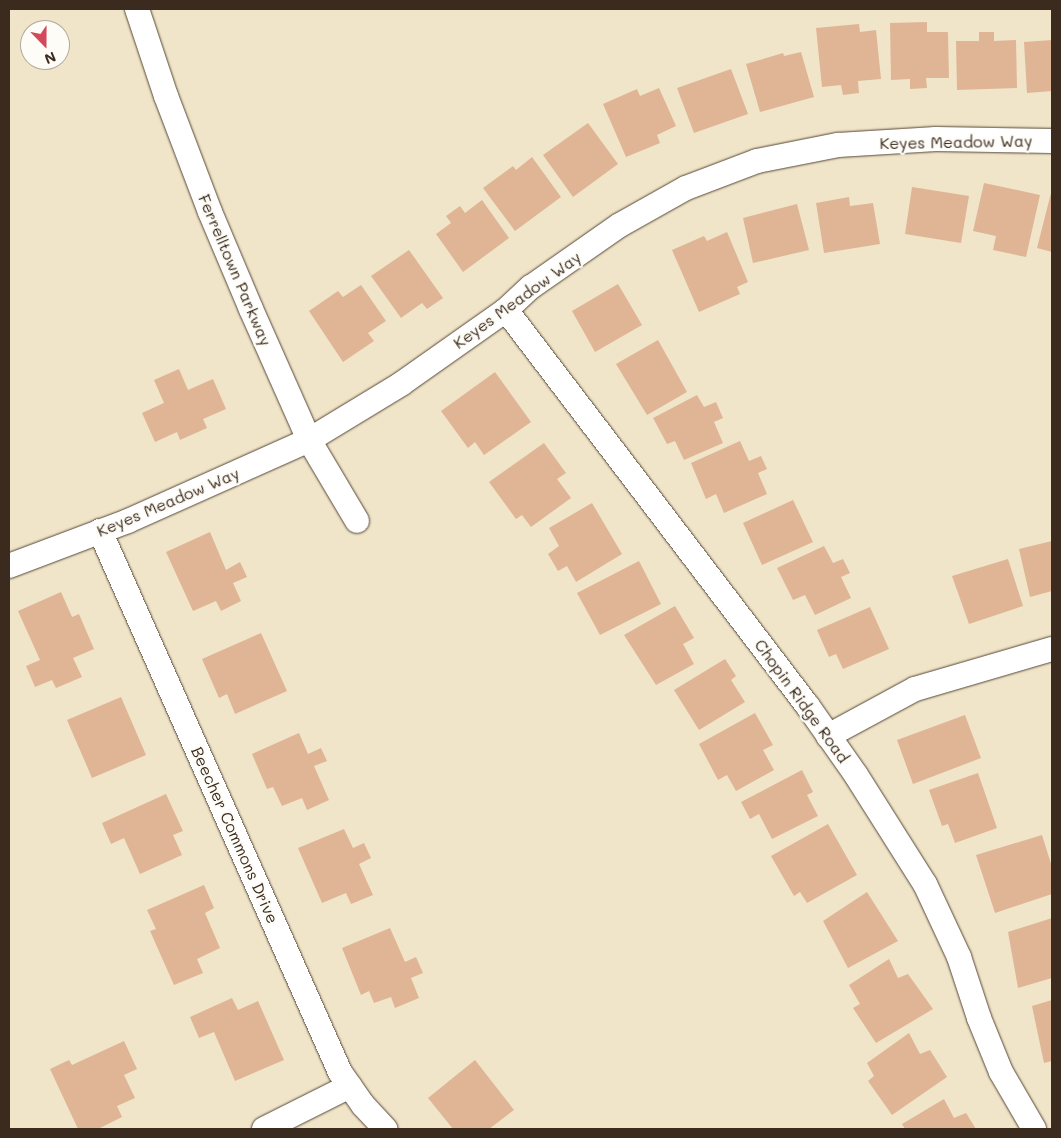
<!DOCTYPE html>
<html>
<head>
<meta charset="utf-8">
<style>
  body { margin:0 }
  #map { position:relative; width:1061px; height:1138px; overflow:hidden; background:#f0e5c8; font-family:Mali,sans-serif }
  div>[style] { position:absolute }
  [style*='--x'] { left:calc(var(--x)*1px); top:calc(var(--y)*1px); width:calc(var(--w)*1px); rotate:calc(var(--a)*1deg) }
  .building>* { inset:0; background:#dfb595 }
  .roads { filter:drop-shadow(0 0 1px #564638) drop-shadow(0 0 1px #564638) }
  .minor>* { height:24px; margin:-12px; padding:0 12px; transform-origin:12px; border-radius:12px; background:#fff }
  span { translate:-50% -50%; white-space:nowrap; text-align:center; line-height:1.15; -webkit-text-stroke:4.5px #fdfcf7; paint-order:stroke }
  .street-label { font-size:16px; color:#3b2a1e }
  .frame { position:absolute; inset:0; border:10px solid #3b2a1e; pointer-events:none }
  .north { position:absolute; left:20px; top:20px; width:50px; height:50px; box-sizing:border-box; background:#fdfcf7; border:1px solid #afa8a0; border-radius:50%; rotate:158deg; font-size:14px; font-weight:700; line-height:20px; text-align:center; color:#3b2a1e }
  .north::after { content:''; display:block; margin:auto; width:18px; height:22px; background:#d1495b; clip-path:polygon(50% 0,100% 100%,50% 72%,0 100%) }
</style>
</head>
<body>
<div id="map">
  <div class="building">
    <div style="clip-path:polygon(927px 22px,927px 32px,948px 32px,949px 78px,926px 78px,927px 88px,910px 89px,910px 79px,891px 80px,890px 23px)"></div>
    <div style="clip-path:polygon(859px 24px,860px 32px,876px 30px,881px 79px,858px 81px,859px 93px,843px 95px,841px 85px,822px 87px,816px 28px)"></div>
    <div style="clip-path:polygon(979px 32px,994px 32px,994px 41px,1016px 40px,1017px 88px,957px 90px,956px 41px,979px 41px)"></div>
    <div style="clip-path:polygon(1052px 40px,1052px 91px,1027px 93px,1024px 42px)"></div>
    <div style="clip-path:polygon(801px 52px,814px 97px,760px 112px,746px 64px,783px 53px,784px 56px)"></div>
    <div style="clip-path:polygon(731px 69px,748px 114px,694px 133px,677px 88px)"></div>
    <div style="clip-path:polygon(659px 88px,676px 126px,657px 135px,660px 143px,626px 157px,603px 104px,637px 89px,640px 96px)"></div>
    <div style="clip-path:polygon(588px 123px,618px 164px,573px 197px,543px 155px)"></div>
    <div style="clip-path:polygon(532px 157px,561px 197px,515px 231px,483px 188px,513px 166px,516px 170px)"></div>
    <div style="clip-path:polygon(984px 183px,1040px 195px,1026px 257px,993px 250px,996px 236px,973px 231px)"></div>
    <div style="clip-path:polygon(912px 187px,969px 196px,961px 243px,905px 234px)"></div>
    <div style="clip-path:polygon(1052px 189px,1052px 252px,1037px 248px)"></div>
    <div style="clip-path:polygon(849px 197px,850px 206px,873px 203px,880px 244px,824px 253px,816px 203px)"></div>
    <div style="clip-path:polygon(482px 200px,509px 238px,463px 272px,436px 234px,451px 223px,446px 216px,460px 206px,465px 213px)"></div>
    <div style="clip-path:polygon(797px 204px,809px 250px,753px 263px,743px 218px)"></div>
    <div style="clip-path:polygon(727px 232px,748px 282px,737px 287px,740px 294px,699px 312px,672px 250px,704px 236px,707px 241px)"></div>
    <div style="clip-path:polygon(409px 250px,443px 298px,427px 309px,422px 303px,401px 318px,371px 276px)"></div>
    <div style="clip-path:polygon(618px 284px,642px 325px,595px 352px,572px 311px)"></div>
    <div style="clip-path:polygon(361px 285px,386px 321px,368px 333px,374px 341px,343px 362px,309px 311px,338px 291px,343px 297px)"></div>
    <div style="clip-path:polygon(658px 340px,687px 392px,647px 415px,616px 364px)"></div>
    <div style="clip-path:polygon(179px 369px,188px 390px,213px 379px,226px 409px,203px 419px,207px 428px,180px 440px,177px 432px,155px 442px,142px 413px,164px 403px,154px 380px)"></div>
    <div style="clip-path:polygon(495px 372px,531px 422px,484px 455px,475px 442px,468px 448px,441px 411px)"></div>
    <div style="clip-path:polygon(697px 395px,704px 407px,716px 402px,723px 418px,714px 422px,723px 443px,684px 460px,675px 441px,667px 444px,653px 418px)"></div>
    <div style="clip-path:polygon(740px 441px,749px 461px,761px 456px,767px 469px,758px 473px,767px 494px,724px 513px,716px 494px,706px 499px,691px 463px)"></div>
    <div style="clip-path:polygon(544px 443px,566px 473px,557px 479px,571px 498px,531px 527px,522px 515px,516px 519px,489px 482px)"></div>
    <div style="clip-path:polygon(793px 500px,813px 542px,762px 565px,743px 523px)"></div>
    <div style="clip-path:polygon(592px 503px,622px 554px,576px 582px,567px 566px,558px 571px,548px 554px,559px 546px,549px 528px)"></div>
    <div style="clip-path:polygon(210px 532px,226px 570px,240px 562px,247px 577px,233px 583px,241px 601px,221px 611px,216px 601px,193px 611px,166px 552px)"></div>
    <div style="clip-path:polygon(1052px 541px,1052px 591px,1030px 597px,1019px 549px)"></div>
    <div style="clip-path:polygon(824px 546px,833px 563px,843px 559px,850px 573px,841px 577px,851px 598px,815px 615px,805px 595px,793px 600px,777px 568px)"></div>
    <div style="clip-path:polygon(1008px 559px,1023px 606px,969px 624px,952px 576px)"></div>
    <div style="clip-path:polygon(639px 561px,661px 604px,600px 635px,577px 593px)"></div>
    <div style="clip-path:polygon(61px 592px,72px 617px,79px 614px,94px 649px,73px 658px,82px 677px,56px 688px,52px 680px,35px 687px,26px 666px,40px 660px,18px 611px)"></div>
    <div style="clip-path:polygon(675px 606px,694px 638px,683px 644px,694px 664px,656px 685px,624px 635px)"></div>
    <div style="clip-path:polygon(870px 607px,889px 649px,843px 669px,836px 654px,829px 657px,817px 630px)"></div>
    <div style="clip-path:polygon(261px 633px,287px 691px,235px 714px,227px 694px,219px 698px,202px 659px)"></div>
    <div style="clip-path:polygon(725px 659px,736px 676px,731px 680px,745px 702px,699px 730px,674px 690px)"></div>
    <div style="clip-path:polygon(121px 697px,146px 755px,92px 778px,67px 720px)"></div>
    <div style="clip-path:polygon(755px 713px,773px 745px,763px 750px,774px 770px,736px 791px,727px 775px,718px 780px,699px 744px)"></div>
    <div style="clip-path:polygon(965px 715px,981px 758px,913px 784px,897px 740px)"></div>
    <div style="clip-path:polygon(299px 733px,308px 754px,321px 748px,327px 761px,314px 766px,329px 800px,307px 810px,302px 798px,282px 806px,273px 787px,267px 789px,252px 754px)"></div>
    <div style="clip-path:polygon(802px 770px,813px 792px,807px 795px,818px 816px,772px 839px,759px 814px,750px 819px,741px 802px)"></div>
    <div style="clip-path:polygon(978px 773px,997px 828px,955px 843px,948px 824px,942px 826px,929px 790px)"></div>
    <div style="clip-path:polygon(166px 794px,183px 831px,173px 835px,182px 855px,140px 874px,124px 838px,111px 844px,102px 823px)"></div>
    <div style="clip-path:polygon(828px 824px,857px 875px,807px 903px,800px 892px,794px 896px,771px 856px)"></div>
    <div style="clip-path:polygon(344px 829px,353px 848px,364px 843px,371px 858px,359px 864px,373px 895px,351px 904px,346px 893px,322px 903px,298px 848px)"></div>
    <div style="clip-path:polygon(1042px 835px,1052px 867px,1052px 894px,995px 913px,976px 855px)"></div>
    <div style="clip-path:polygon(204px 885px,214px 908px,205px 913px,220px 948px,197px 959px,203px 973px,174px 985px,150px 931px,156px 929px,147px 910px)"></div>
    <div style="clip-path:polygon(867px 892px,898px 941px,848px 968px,823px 921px)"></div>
    <div style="clip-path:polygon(1052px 918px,1052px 978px,1018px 988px,1008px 932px)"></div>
    <div style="clip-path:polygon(390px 928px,405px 962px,416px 957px,423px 973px,411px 978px,419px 998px,395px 1008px,391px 997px,374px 1003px,369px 991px,361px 995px,342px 948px)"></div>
    <div style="clip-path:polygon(889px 959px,898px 978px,908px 974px,933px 1009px,876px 1043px,853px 1008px,860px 1004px,849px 985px)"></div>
    <div style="clip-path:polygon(232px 998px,238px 1010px,258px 1001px,284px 1060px,235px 1081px,214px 1032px,199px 1038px,190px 1017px)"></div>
    <div style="clip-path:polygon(1052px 1000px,1052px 1061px,1044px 1063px,1032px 1006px)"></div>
    <div style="clip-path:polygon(909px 1033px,920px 1054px,930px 1050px,947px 1077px,892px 1115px,868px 1081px,874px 1076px,867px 1063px)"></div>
    <div style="clip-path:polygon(124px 1041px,137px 1069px,124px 1075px,135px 1098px,117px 1106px,122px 1117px,98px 1129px,78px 1129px,50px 1069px,69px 1060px,72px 1065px)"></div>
    <div style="clip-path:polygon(475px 1060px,514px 1110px,489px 1129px,453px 1129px,428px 1098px)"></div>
    <div style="clip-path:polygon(944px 1099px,954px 1118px,966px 1113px,976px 1129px,905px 1129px,902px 1124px)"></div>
  </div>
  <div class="roads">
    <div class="minor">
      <div style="--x:137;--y:9;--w:92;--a:71.6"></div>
      <div style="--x:166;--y:96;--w:124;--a:69.2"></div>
      <div style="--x:210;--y:212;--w:105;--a:67.1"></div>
      <div style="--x:251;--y:309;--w:143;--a:66.1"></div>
      <div style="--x:309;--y:440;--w:94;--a:59.3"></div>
      <div style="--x:506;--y:310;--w:497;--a:52.7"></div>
      <div style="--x:807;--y:705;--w:85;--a:55"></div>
      <div style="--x:856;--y:775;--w:129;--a:57.7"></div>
      <div style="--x:925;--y:884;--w:81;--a:65"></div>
      <div style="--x:959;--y:957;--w:64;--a:71.8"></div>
      <div style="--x:979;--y:1018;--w:58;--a:67.8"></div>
      <div style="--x:1001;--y:1072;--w:66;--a:59.9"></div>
      <div style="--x:100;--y:531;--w:592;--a:66.08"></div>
      <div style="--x:340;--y:1072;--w:40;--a:55.1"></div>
      <div style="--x:363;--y:1105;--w:33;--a:47"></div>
      <div style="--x:9;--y:566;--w:127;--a:-20.7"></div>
      <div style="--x:128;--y:521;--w:198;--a:-24.1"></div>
      <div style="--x:309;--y:440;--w:108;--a:-31.3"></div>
      <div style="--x:401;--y:384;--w:128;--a:-35.2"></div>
      <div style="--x:506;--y:310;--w:34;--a:-43"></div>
      <div style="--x:531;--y:287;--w:108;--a:-34.9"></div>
      <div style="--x:620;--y:225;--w:76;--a:-29.3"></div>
      <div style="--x:686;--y:188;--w:76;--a:-20.8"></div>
      <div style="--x:757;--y:161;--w:83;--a:-11.2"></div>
      <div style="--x:838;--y:145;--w:98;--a:-3.5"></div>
      <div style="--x:936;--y:139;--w:116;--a:1"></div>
      <div style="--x:828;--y:736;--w:99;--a:-28.4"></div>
      <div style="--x:915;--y:689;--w:143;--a:-16.3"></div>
      <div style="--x:264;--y:1129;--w:96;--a:-26.6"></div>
    </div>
  </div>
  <div class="street-label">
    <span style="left:956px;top:142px;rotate:-1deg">Keyes Meadow Way</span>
    <span style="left:235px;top:270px;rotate:67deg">Ferrelltown Parkway</span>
    <span style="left:517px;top:300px;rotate:-36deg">Keyes Meadow Way</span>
    <span style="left:168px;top:502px;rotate:-23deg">Keyes Meadow Way</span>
    <span style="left:802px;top:701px;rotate:54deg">Chopin Ridge Road</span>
    <span style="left:235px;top:835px;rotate:66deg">Beecher Commons Drive</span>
  </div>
  <div class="frame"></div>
  <div class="north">N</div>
</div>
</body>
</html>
